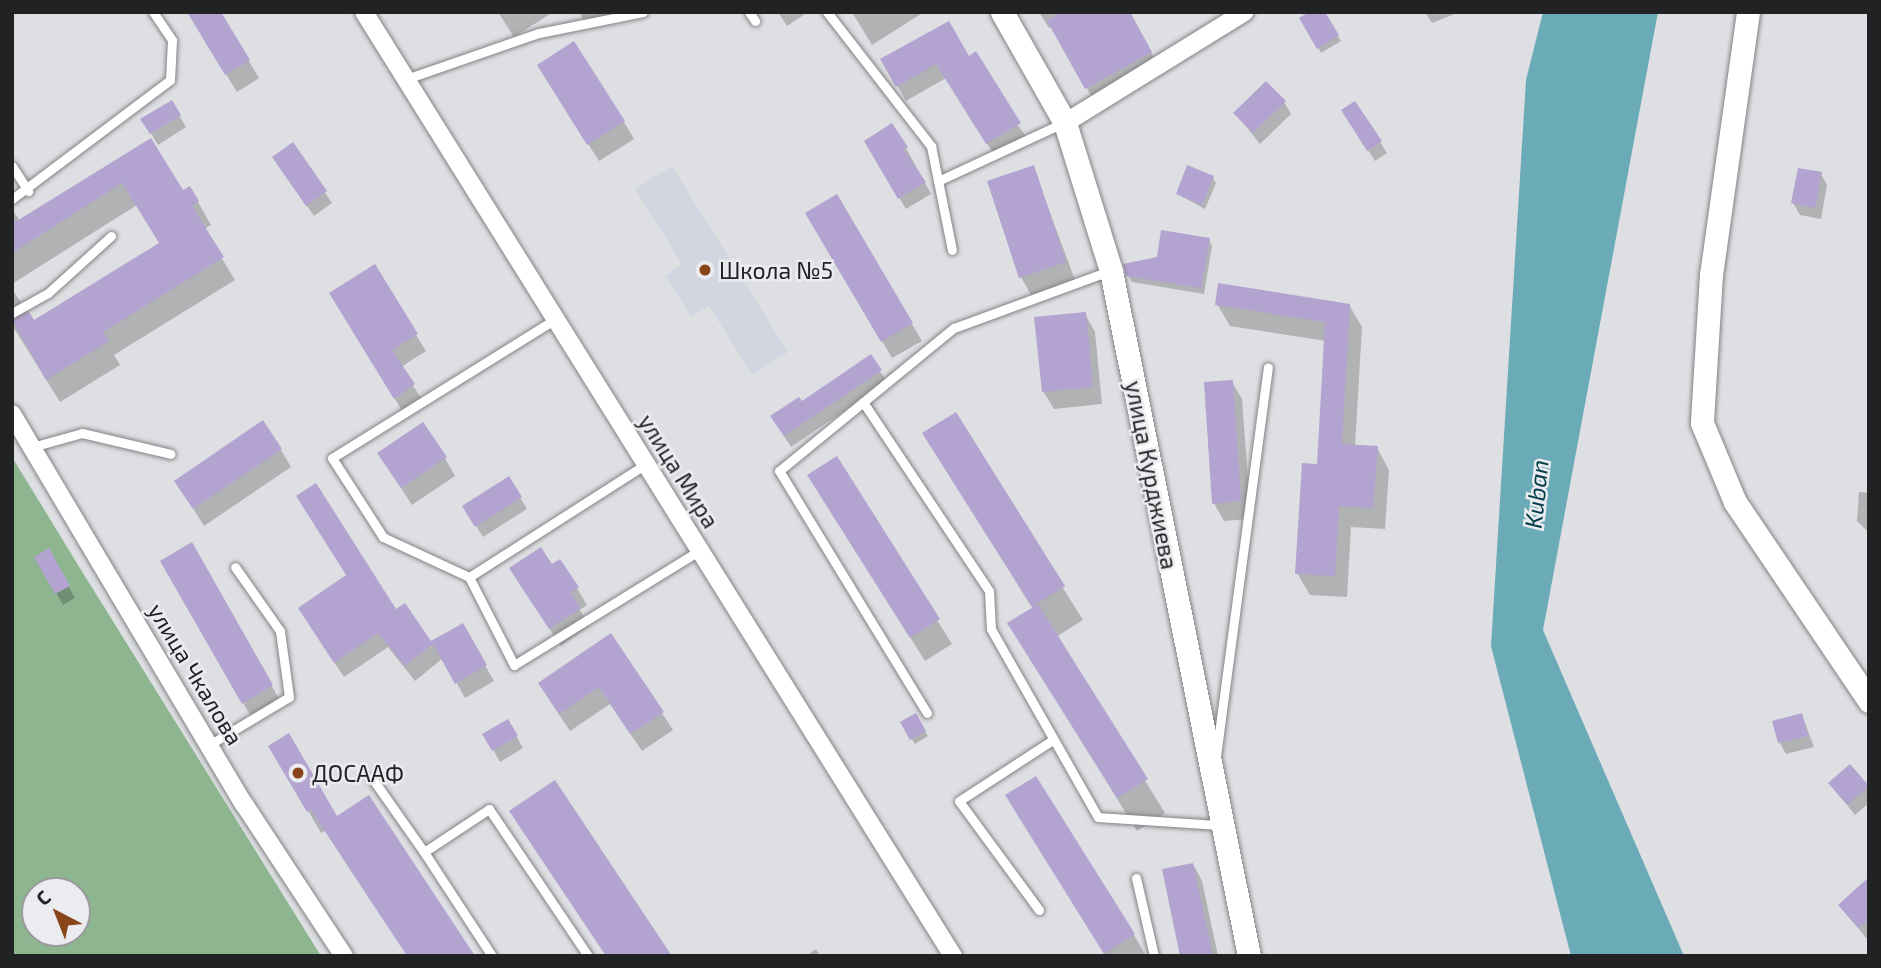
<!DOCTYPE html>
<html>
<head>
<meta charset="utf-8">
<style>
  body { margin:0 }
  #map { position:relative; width:1881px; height:968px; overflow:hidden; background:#dedfe2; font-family:"Exo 2",sans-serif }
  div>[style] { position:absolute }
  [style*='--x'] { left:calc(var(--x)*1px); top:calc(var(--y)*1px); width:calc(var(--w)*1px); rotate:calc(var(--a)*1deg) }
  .built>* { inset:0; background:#d1d6e0 }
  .forest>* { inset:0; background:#8db590 }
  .water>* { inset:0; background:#6babb8 }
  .shadow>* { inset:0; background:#0003 }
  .building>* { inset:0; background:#b3a3d1 }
  .roads { filter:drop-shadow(0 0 2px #828386) drop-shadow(0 0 2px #828386) }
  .service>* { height:9px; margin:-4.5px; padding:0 4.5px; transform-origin:4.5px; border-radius:4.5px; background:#fff }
  .minor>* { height:18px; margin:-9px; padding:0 9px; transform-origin:9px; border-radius:9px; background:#fff }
  .tertiary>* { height:23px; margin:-11.5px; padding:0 11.5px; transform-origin:11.5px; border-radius:11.5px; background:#fff }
  .dots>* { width:19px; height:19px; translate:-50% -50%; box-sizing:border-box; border:4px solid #ebecef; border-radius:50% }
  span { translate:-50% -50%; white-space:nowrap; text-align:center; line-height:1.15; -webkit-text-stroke:5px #ebecef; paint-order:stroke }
  .poi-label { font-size:23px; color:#212223 }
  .left { translate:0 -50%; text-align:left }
  .street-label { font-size:23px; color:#212223 }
  .water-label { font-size:24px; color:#003f49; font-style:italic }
  .frame { position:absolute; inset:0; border:14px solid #212223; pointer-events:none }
  .north { position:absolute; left:21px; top:877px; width:70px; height:70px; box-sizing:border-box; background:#ebecef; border:2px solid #9a9b9d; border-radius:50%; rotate:318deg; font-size:19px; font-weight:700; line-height:28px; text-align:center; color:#212223 }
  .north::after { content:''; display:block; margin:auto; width:24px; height:32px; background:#88441a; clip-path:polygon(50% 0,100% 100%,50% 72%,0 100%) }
</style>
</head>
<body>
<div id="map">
  <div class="built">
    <div style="clip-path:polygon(672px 166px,788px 352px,752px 375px,709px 306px,691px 317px,666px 276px,682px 264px,635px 189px)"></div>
  </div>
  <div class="forest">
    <div style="clip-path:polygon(evenodd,12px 457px,78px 565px,321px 956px,12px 956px,12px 457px,35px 891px,77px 891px,77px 933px,35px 933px,35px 891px)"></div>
  </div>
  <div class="water">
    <div style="clip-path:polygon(1543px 12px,1658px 12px,1543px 630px,1684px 956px,1571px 956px,1491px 646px,1526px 80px)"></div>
  </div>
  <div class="shadow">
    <div style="clip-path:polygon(188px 12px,219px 12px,259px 78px,237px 92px)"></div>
    <div style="clip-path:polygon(498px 12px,549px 12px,550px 14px,514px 37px)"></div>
    <div style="clip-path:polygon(579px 12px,628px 12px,586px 24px)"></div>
    <div style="clip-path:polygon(778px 12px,808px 12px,787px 26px)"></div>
    <div style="clip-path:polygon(852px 12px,924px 12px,872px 45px)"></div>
    <div style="clip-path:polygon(1039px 12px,1129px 12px,1163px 74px,1099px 110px,1052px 26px,1049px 28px)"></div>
    <div style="clip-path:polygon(1323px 12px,1341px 41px,1321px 53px,1301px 19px)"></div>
    <div style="clip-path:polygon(1425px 12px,1457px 12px,1457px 13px,1432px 23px)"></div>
    <div style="clip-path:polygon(968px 58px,1028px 139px,996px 158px,946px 78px,906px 101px,883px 60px)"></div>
    <div style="clip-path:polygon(549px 83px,624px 122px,634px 139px,599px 161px)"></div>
    <div style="clip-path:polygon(171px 102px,186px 127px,158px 145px,143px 120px)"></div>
    <div style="clip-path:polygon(1284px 102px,1291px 114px,1260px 144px,1236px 114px)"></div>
    <div style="clip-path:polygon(1350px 122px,1380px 142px,1387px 153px,1375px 161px)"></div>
    <div style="clip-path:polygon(150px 140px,182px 192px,189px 188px,198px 202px,211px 225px,204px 229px,235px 280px,114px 355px,120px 365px,60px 402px,12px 325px,12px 289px,34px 322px,161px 244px,137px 205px,12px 284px,12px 209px,20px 221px)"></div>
    <div style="clip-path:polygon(866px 142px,906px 148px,931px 194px,906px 209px)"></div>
    <div style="clip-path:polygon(292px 145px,332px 203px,314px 216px,281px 169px)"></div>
    <div style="clip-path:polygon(1033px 167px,1075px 280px,1031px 295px,1021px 277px)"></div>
    <div style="clip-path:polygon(1821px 174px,1827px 185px,1821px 219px,1800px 215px,1793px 203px)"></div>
    <div style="clip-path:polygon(1213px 178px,1216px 183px,1205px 209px,1177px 194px)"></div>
    <div style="clip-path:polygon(836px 196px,922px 341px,892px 358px,807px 213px)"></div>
    <div style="clip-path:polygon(1209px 240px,1212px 246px,1204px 294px,1132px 282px,1128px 275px,1158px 258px)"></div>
    <div style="clip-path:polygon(1217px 304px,1349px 305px,1362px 327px,1355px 446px,1377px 448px,1389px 470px,1385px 529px,1351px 527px,1347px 597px,1310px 595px,1297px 573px,1319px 466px,1326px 341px,1230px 326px)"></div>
    <div style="clip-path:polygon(341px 310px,416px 335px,426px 351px,401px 367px,423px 401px,404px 414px)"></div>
    <div style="clip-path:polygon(1085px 314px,1095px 332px,1102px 404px,1054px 409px,1043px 391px)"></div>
    <div style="clip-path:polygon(870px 356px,887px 382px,791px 447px,779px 428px,801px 404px)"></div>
    <div style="clip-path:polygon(1232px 382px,1242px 399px,1251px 519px,1224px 521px,1214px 503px)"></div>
    <div style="clip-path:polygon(955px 415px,1083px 620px,1056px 637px,1165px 813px,1137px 831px,1009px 624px,1033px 609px,944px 467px)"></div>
    <div style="clip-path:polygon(281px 450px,291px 467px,204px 526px,176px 481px)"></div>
    <div style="clip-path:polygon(445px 458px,455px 476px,412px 505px,390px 471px)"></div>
    <div style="clip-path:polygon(836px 459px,952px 644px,925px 661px,823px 499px)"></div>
    <div style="clip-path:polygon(509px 479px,527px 509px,483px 537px,464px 507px)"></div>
    <div style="clip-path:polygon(1859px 492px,1869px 493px,1869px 533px,1857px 521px)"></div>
    <div style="clip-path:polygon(191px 545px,282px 704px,253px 720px,162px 561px)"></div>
    <div style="clip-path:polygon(48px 551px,75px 598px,63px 605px,36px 557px)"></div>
    <div style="clip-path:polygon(551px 567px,577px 588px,587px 605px,580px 610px,589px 626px,561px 646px,521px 586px)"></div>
    <div style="clip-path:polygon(348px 576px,431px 643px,462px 625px,494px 681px,465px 698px,443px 658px,415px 681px,388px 647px,344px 677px,309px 624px)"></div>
    <div style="clip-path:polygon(611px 635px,673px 730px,642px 751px,610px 704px,570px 731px,550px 701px)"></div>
    <div style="clip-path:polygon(915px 715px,928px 736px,915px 744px,902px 723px)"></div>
    <div style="clip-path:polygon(1802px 715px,1814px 747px,1786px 754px,1780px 743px)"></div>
    <div style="clip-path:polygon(508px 722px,523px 748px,500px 762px,485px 735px)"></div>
    <div style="clip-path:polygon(271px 746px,407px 956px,325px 831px,321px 833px)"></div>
    <div style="clip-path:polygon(1036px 778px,1134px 935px,1146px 956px,1106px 956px,1021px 819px)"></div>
    <div style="clip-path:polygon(1830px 783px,1867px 787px,1869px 803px,1855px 815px)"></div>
    <div style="clip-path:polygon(1193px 864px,1202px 881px,1218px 956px,1183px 956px)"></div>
    <div style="clip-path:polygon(1869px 894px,1869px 936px,1866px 938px,1840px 905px)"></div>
    <div style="clip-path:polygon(816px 949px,820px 956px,806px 956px)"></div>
  </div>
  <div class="building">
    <div style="clip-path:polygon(187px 12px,221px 12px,250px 60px,225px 75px)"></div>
    <div style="clip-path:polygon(1062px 12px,1130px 12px,1152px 52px,1085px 89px,1047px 21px)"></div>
    <div style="clip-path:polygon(1309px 12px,1325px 12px,1339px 35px,1317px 49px,1299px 18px)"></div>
    <div style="clip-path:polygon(949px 21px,969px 56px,976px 51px,1021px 123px,986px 144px,936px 64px,896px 87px,880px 59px)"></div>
    <div style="clip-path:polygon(574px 41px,625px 121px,587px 145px,537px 65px)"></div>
    <div style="clip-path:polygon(1266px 81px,1286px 101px,1253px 133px,1233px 113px)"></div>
    <div style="clip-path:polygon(172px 100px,181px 115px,150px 134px,140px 119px)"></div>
    <div style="clip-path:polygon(1355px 101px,1382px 141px,1367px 151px,1341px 110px)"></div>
    <div style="clip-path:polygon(892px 123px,908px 147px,903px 149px,926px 182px,898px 199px,864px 141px)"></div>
    <div style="clip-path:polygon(151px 138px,183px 190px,190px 186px,199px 201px,192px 206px,224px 257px,103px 332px,109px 341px,46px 380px,12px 320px,29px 312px,34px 320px,159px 243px,122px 183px,12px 253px,12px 224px)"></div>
    <div style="clip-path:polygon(293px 142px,327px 191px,306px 206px,272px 157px)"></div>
    <div style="clip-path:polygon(1034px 165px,1066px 262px,1019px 278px,987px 181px)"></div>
    <div style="clip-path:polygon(1187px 165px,1214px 176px,1202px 205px,1176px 194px)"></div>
    <div style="clip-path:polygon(1798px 168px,1822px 172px,1815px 208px,1791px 203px)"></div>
    <div style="clip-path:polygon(837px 194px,913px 323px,881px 342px,805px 213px)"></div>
    <div style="clip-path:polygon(1161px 230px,1210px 238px,1201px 288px,1126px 276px,1123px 264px,1157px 257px)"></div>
    <div style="clip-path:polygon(375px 264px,418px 334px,392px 350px,415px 384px,394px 399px,329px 293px)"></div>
    <div style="clip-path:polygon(1218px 283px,1350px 304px,1342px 444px,1378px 446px,1373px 508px,1339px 506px,1335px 576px,1295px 574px,1302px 463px,1317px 464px,1325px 322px,1215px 305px)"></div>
    <div style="clip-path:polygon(1086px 312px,1093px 387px,1042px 392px,1034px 317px)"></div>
    <div style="clip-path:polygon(871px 354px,882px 370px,784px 436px,770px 416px,799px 397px,802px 401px)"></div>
    <div style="clip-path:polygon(1233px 380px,1241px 501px,1212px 504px,1204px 382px)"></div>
    <div style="clip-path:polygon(956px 412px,1065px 586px,1032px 607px,922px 433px)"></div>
    <div style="clip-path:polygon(263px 420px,282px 449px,193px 509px,174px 481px)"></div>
    <div style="clip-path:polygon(423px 422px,447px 457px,401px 488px,377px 453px)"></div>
    <div style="clip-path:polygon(837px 456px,940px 619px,910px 638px,807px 475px)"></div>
    <div style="clip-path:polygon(509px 476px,522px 497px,475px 527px,462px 506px)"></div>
    <div style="clip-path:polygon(316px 483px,396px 609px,405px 603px,431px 641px,463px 623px,487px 665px,455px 684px,433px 644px,405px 666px,378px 633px,334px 663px,298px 608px,346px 575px,296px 496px)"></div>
    <div style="clip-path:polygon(192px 542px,273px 685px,242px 704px,160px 561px)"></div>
    <div style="clip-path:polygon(541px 547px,552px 564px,560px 559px,579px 587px,570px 592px,581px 608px,549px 629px,509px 568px)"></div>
    <div style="clip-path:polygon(49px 548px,70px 586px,55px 594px,34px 557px)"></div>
    <div style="clip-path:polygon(1038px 604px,1148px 779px,1117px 798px,1007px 623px)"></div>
    <div style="clip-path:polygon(611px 633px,664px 712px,630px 734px,599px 687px,559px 714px,538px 683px)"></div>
    <div style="clip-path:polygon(916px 713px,926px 731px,910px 740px,900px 722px)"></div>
    <div style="clip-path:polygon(1802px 713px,1808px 736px,1778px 743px,1772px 721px)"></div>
    <div style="clip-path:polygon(508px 719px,518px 736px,492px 751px,482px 734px)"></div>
    <div style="clip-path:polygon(289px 733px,337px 816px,369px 795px,475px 956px,407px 956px,311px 810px,307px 812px,268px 746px)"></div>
    <div style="clip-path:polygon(1850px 764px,1869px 786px,1847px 805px,1828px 783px)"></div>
    <div style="clip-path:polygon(1036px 776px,1135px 934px,1104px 954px,1005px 795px)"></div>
    <div style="clip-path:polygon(555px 780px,672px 956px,606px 956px,509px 811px)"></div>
    <div style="clip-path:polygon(1193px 863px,1213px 956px,1180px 956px,1162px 869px)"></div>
    <div style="clip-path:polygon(1869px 877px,1869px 918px,1858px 928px,1838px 905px)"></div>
  </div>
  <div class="roads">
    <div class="service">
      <div style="--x:749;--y:12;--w:11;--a:56"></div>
      <div style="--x:827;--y:12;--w:170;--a:52.2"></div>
      <div style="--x:931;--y:146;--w:106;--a:78.6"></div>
      <div style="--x:406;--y:79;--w:141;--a:-19.1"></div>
      <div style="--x:539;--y:33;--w:106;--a:-11.4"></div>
      <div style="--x:12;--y:166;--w:30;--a:57"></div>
      <div style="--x:938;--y:181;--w:138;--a:-24.9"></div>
      <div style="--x:12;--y:199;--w:198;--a:-37"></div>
      <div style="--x:170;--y:80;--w:40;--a:-87.1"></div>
      <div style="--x:172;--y:40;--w:34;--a:-124"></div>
      <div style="--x:12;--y:313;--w:41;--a:-29.1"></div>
      <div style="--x:48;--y:293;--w:85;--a:-42.1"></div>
      <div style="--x:863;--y:402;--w:227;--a:56.3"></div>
      <div style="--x:989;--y:591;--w:38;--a:87"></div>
      <div style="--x:991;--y:629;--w:216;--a:60.4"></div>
      <div style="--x:1098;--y:817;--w:122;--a:3.8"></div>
      <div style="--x:32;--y:447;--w:52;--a:-15.6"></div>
      <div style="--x:82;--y:433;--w:91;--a:13.3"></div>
      <div style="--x:646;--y:464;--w:210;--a:147.4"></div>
      <div style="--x:469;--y:577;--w:99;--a:62.9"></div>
      <div style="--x:514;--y:665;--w:219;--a:-31.7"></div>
      <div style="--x:469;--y:577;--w:95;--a:-155.1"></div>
      <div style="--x:383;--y:537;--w:94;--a:-122.8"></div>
      <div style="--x:332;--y:458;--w:261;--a:-31.9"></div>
      <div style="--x:927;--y:713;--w:284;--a:-121.4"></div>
      <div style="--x:779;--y:471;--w:226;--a:-39.3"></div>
      <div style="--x:954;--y:328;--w:165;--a:-20.2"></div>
      <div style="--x:209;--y:745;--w:93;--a:-31"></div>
      <div style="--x:289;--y:697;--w:67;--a:-97.8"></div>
      <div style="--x:280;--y:631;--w:78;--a:-125.1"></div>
      <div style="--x:1216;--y:756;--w:392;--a:-82.4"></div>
      <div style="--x:372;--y:778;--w:90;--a:54.9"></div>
      <div style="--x:1136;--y:878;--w:80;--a:77"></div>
      <div style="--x:1039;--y:910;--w:135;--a:-126.3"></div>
      <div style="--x:959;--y:801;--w:113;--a:-33.1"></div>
      <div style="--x:492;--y:956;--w:124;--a:-123.2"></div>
      <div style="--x:424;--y:852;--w:78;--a:-33.5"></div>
      <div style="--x:489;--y:809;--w:177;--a:56"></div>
    </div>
    <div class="minor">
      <div style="--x:364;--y:12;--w:1113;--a:58.04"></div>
      <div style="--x:1065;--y:123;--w:211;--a:-31.7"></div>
      <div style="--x:12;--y:414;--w:454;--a:59.3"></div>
      <div style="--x:244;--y:804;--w:182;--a:56.7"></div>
    </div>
    <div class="tertiary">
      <div style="--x:1002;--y:12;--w:128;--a:60.4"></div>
      <div style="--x:1065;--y:123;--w:155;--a:72.7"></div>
      <div style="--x:1111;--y:271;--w:699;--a:78.61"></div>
      <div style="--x:1748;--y:12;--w:265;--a:98"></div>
      <div style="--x:1711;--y:274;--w:149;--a:93.5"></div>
      <div style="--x:1702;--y:423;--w:86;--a:67.3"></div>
      <div style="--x:1735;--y:502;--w:240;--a:56"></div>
    </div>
  </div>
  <div class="dots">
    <div style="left:705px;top:270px;background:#88441a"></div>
    <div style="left:298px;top:773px;background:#88441a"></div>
  </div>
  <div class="poi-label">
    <span class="left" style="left:719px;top:270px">Школа №5</span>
    <span class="left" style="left:312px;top:773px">ДОСААФ</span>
  </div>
  <div class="street-label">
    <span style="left:679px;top:471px;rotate:58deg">улица Мира</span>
    <span style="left:1152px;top:475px;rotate:79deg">улица Курджиева</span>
    <span style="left:196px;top:674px;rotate:59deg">улица Чкалова</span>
  </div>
  <div class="water-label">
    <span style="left:1536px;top:494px;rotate:-84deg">Kuban</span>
  </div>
  <div class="frame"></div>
  <div class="north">С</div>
</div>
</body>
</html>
